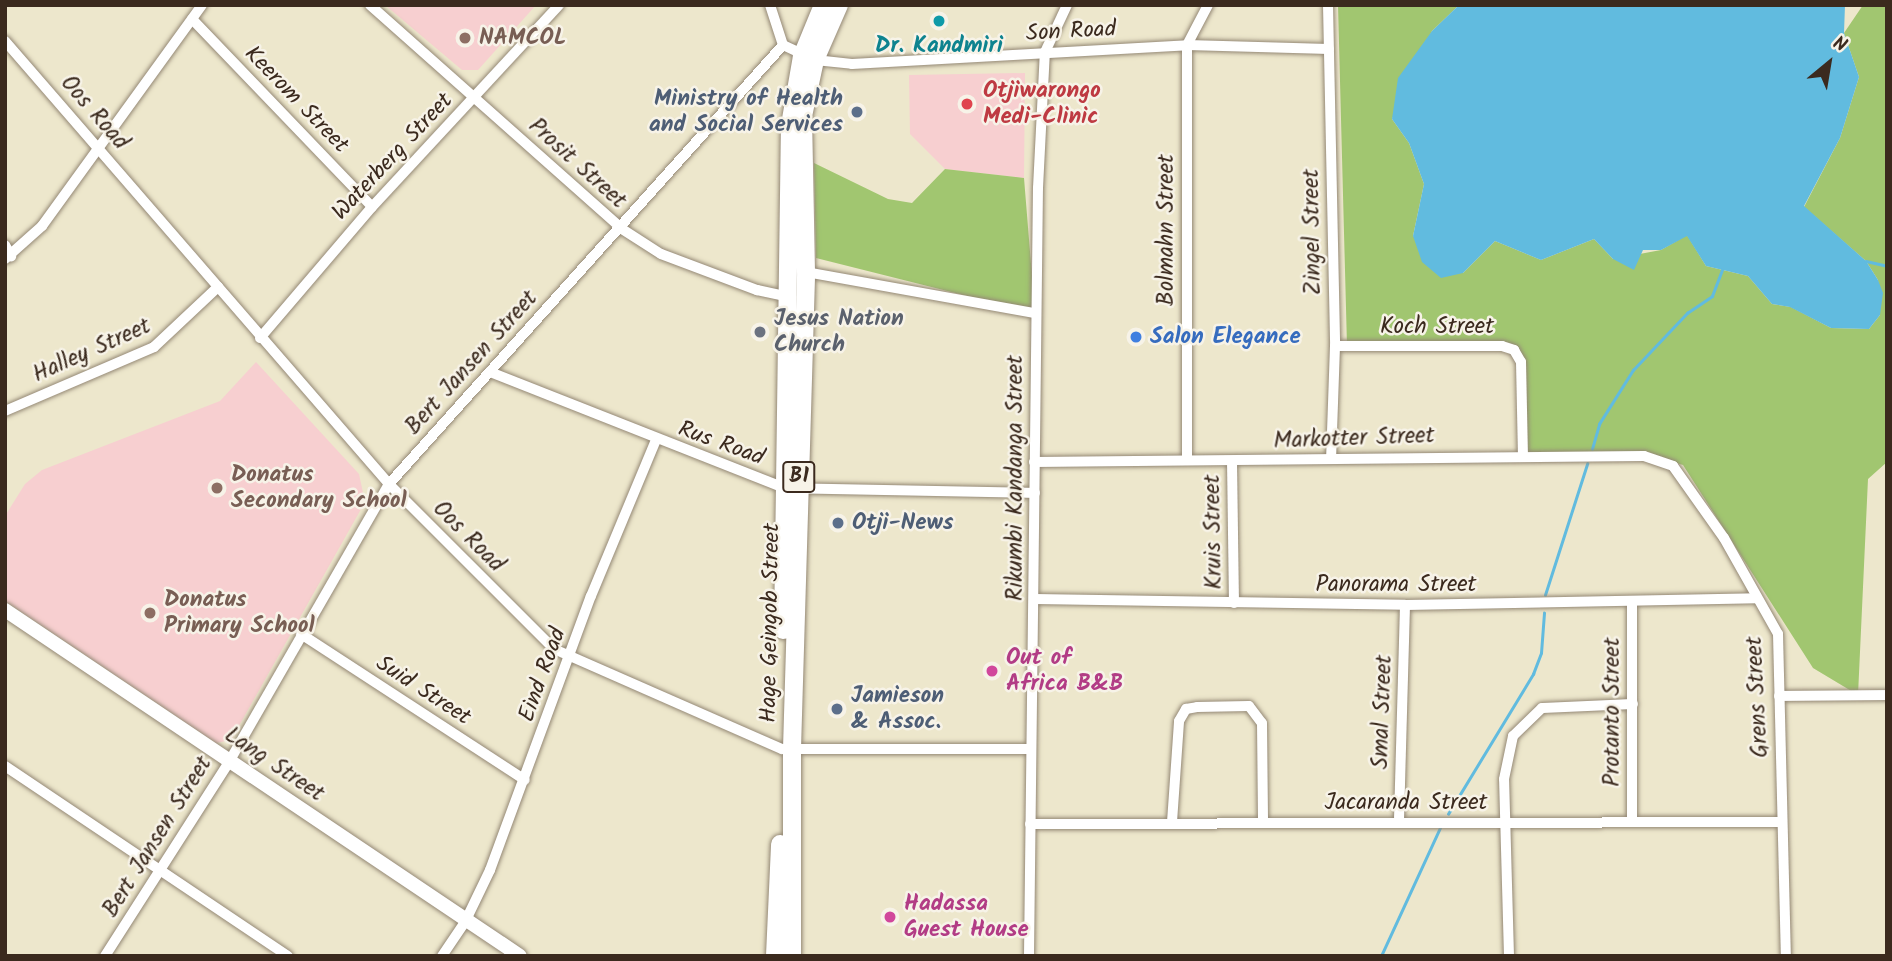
<!DOCTYPE html>
<html>
<head>
<meta charset="utf-8">
<style>
  body { margin:0 }
  #map { position:relative; width:1892px; height:961px; overflow:hidden; background:#ede7cc; font-family:Kalam,sans-serif }
  div>[style] { position:absolute }
  [style*='--x'] { left:calc(var(--x)*1px); top:calc(var(--y)*1px); width:calc(var(--w)*1px); rotate:calc(var(--a)*1deg) }
  .built>* { inset:0; background:#f7cfd0 }
  .green>* { inset:0; background:#a1c670 }
  .water>* { inset:0; background:#61bbdf }
  .stream>* { height:2.5px; margin:-1.25px; padding:0 1.25px; transform-origin:1.25px; border-radius:1.25px; background:#61bbdf }
  .roads { filter:drop-shadow(0 0 2px #948875) drop-shadow(0 0 2px #948875) }
  .street>* { height:10px; margin:-5px; padding:0 5px; transform-origin:5px; border-radius:5px; background:#fff }
  .secondary>* { height:14px; margin:-7px; padding:0 7px; transform-origin:7px; border-radius:7px; background:#fff }
  .highway>* { height:18px; margin:-9px; padding:0 9px; transform-origin:9px; border-radius:9px; background:#fff }
  .dots>* { width:19px; height:19px; translate:-50% -50%; box-sizing:border-box; border:4px solid #f7f3e8; border-radius:50% }
  span { translate:-50% -50%; white-space:nowrap; text-align:center; line-height:1.15; -webkit-text-stroke:5px #f7f3e8; paint-order:stroke }
  .shield-label span { padding:2px 5px; background:#f7f3e8; border:2px solid; border-radius:5px; -webkit-text-stroke-width:0 }
  .shield-label { font-size:21px; color:#3b2a1e; font-weight:700 }
  .street-label { font-size:23px; color:#3b2a1e }
  .education-label { font-size:23px; color:#785e54; font-weight:700 }
  .left { translate:0 -50%; text-align:left }
  .culture-label { font-size:23px; color:#0d838f; font-weight:700 }
  .health-label { font-size:23px; color:#be3a42; font-weight:700 }
  .service-label { font-size:23px; color:#4e5e75; font-weight:700 }
  .right { translate:-100% -50%; text-align:right }
  .worship-label { font-size:23px; color:#5b616d; font-weight:700 }
  .shop-label { font-size:23px; color:#366cbe; font-weight:700 }
  .hotel-label { font-size:23px; color:#b23c85; font-weight:700 }
  .frame { position:absolute; inset:0; border:7px solid #3b2a1e; pointer-events:none }
  .north { position:absolute; left:1794px; top:28px; width:70px; height:70px; -webkit-text-stroke:5px #f7f3e8; paint-order:stroke; rotate:30deg; font-size:19px; font-weight:700; line-height:28px; text-align:center; color:#3b2a1e }
  .north::after { content:''; display:block; margin:auto; width:24px; height:32px; background:#3b2a1e; clip-path:polygon(50% 0,100% 100%,50% 72%,0 100%) }
</style>
</head>
<body>
<div id="map">
  <div class="built">
    <div style="clip-path:polygon(385px 5px,536px 5px,478px 70px,462px 70px)"></div>
    <div style="clip-path:polygon(1025px 73px,1024px 178px,945px 169px,910px 134px,909px 75px)"></div>
    <div style="clip-path:polygon(256px 362px,359px 474px,365px 502px,231px 740px,216px 743px,5px 601px,5px 516px,25px 484px,42px 470px,220px 401px)"></div>
  </div>
  <div class="green">
    <div style="clip-path:polygon(1338px 5px,1459px 5px,1432px 31px,1392px 119px,1409px 143px,1424px 184px,1413px 236px,1463px 273px,1495px 241px,1541px 260px,1594px 239px,1613px 259px,1661px 250px,1687px 235px,1706px 266px,1748px 276px,1772px 304px,1791px 307px,1831px 328px,1869px 329px,1880px 315px,1878px 280px,1866px 261px,1804px 207px,1840px 138px,1859px 77px,1844px 33px,1863px 5px,1887px 5px,1887px 462px,1868px 479px,1858px 695px,1813px 668px,1683px 465px,1660px 458px,1523px 456px,1521px 362px,1514px 350px,1347px 346px)"></div>
    <div style="clip-path:polygon(814px 163px,888px 199px,912px 203px,945px 169px,1024px 178px,1035px 313px,816px 258px)"></div>
  </div>
  <div class="water">
    <div style="clip-path:polygon(1459px 5px,1845px 5px,1844px 33px,1859px 77px,1840px 138px,1804px 206px,1866px 261px,1878px 280px,1883px 293px,1880px 315px,1869px 329px,1831px 328px,1790px 307px,1772px 304px,1748px 276px,1706px 266px,1687px 236px,1661px 250px,1643px 250px,1634px 270px,1613px 259px,1594px 239px,1541px 260px,1495px 241px,1463px 273px,1441px 278px,1422px 262px,1413px 236px,1424px 184px,1409px 143px,1392px 119px,1398px 78px,1432px 31px)"></div>
  </div>
  <div class="stream">
    <div style="--x:1866;--y:261;--w:22;--a:13"></div>
    <div style="--x:1592;--y:449;--w:26;--a:-74"></div>
    <div style="--x:1599;--y:424;--w:64;--a:-57.8"></div>
    <div style="--x:1633;--y:370;--w:79;--a:-46.5"></div>
    <div style="--x:1687;--y:313;--w:30;--a:-34"></div>
    <div style="--x:1712;--y:296;--w:28;--a:-69"></div>
    <div style="--x:1545;--y:595;--w:138;--a:-72.2"></div>
    <div style="--x:1448;--y:814;--w:164;--a:-58.7"></div>
    <div style="--x:1533;--y:674;--w:22;--a:-69"></div>
    <div style="--x:1541;--y:653;--w:40;--a:-85.7"></div>
    <div style="--x:1381;--y:956;--w:141;--a:-65.3"></div>
  </div>
  <div class="roads">
    <div class="street">
      <div style="--x:370;--y:5;--w:337;--a:41.6"></div>
      <div style="--x:622;--y:229;--w:46;--a:32.7"></div>
      <div style="--x:661;--y:254;--w:103;--a:20.6"></div>
      <div style="--x:757;--y:290;--w:35;--a:12"></div>
      <div style="--x:770;--y:5;--w:42;--a:72"></div>
      <div style="--x:783;--y:45;--w:35;--a:25"></div>
      <div style="--x:815;--y:60;--w:37;--a:6"></div>
      <div style="--x:852;--y:64;--w:336;--a:-3.2"></div>
      <div style="--x:1187;--y:45;--w:142;--a:1.6"></div>
      <div style="--x:1328;--y:5;--w:341;--a:88.8"></div>
      <div style="--x:1335;--y:346;--w:112;--a:92"></div>
      <div style="--x:192;--y:19;--w:260;--a:46.2"></div>
      <div style="--x:5;--y:41;--w:586;--a:49.08"></div>
      <div style="--x:389;--y:484;--w:233;--a:45"></div>
      <div style="--x:554;--y:649;--w:249;--a:23.7"></div>
      <div style="--x:782;--y:749;--w:248;--a:0"></div>
      <div style="--x:5;--y:245;--w:13;--a:61"></div>
      <div style="--x:5;--y:259;--w:50;--a:-41.7"></div>
      <div style="--x:42;--y:226;--w:273;--a:-54.1"></div>
      <div style="--x:806;--y:272;--w:233;--a:10.2"></div>
      <div style="--x:260;--y:338;--w:172;--a:-49.5"></div>
      <div style="--x:372;--y:207;--w:275;--a:-47.2"></div>
      <div style="--x:1335;--y:346;--w:167;--a:0"></div>
      <div style="--x:1502;--y:346;--w:13;--a:18"></div>
      <div style="--x:1514;--y:350;--w:14;--a:60"></div>
      <div style="--x:1521;--y:362;--w:94;--a:88.8"></div>
      <div style="--x:490;--y:372;--w:317;--a:21.5"></div>
      <div style="--x:785;--y:488;--w:250;--a:1.1"></div>
      <div style="--x:5;--y:411;--w:162;--a:-23.2"></div>
      <div style="--x:154;--y:347;--w:88;--a:-43.2"></div>
      <div style="--x:1187;--y:459;--w:414;--a:-90"></div>
      <div style="--x:1187;--y:45;--w:45;--a:-62.3"></div>
      <div style="--x:1232;--y:461;--w:142;--a:89.2"></div>
      <div style="--x:1034;--y:462;--w:610;--a:-0.56"></div>
      <div style="--x:1644;--y:456;--w:31;--a:19"></div>
      <div style="--x:1673;--y:466;--w:88;--a:54.7"></div>
      <div style="--x:1724;--y:538;--w:110;--a:60.6"></div>
      <div style="--x:1778;--y:634;--w:322;--a:88.6"></div>
      <div style="--x:1035;--y:599;--w:370;--a:0.9"></div>
      <div style="--x:1405;--y:605;--w:352;--a:-1.1"></div>
      <div style="--x:1632;--y:603;--w:218;--a:90"></div>
      <div style="--x:301;--y:634;--w:267;--a:33.1"></div>
      <div style="--x:1779;--y:696;--w:108;--a:-0.5"></div>
      <div style="--x:5;--y:766;--w:341;--a:33.9"></div>
      <div style="--x:1399;--y:820;--w:215;--a:-88.4"></div>
      <div style="--x:1172;--y:822;--w:101;--a:-86"></div>
      <div style="--x:1179;--y:721;--w:14;--a:-60"></div>
      <div style="--x:1186;--y:709;--w:11;--a:-10"></div>
      <div style="--x:1197;--y:707;--w:52;--a:-1.1"></div>
      <div style="--x:1249;--y:706;--w:21;--a:53"></div>
      <div style="--x:1262;--y:723;--w:99;--a:89.4"></div>
      <div style="--x:1030;--y:824;--w:752;--a:-0.15"></div>
      <div style="--x:105;--y:956;--w:230;--a:-57.4"></div>
      <div style="--x:229;--y:762;--w:321;--a:-60.1"></div>
      <div style="--x:389;--y:484;--w:590;--a:-48.09"></div>
      <div style="--x:442;--y:956;--w:41;--a:-55.9"></div>
      <div style="--x:465;--y:922;--w:58;--a:-64.3"></div>
      <div style="--x:490;--y:870;--w:292;--a:-69.8"></div>
      <div style="--x:591;--y:596;--w:169;--a:-67.4"></div>
      <div style="--x:1029;--y:956;--w:768;--a:-89.33"></div>
      <div style="--x:1038;--y:188;--w:136;--a:-87.1"></div>
      <div style="--x:1045;--y:52;--w:52;--a:-64.9"></div>
      <div style="--x:1509;--y:956;--w:177;--a:-91.6"></div>
      <div style="--x:1504;--y:779;--w:44;--a:-78.2"></div>
      <div style="--x:1513;--y:736;--w:40;--a:-44"></div>
      <div style="--x:1542;--y:708;--w:91;--a:-2.5"></div>
    </div>
    <div class="secondary">
      <div style="--x:5;--y:610;--w:620;--a:33.89"></div>
    </div>
    <div class="highway">
      <div style="--x:783;--y:630;--w:505;--a:-89.21"></div>
      <div style="--x:790;--y:125;--w:70;--a:-80.1"></div>
      <div style="--x:802;--y:56;--w:55;--a:-67.6"></div>
      <div style="--x:775;--y:956;--w:112;--a:-87.4"></div>
      <div style="--x:792;--y:956;--w:207;--a:-90"></div>
      <div style="--x:792;--y:749;--w:477;--a:-88.3"></div>
      <div style="--x:806;--y:272;--w:156;--a:-91.1"></div>
      <div style="--x:803;--y:116;--w:57;--a:-77.9"></div>
      <div style="--x:815;--y:60;--w:60;--a:-66.4"></div>
    </div>
  </div>
  <div class="dots">
    <div style="left:939px;top:21px;background:#0f9aa8"></div>
    <div style="left:465px;top:38px;background:#8d6e63"></div>
    <div style="left:967px;top:104px;background:#e0444e"></div>
    <div style="left:857px;top:112px;background:#5c6f8a"></div>
    <div style="left:760px;top:332px;background:#6b7280"></div>
    <div style="left:1136px;top:337px;background:#3f7fe0"></div>
    <div style="left:217px;top:488px;background:#8d6e63"></div>
    <div style="left:838px;top:523px;background:#5c6f8a"></div>
    <div style="left:150px;top:613px;background:#8d6e63"></div>
    <div style="left:992px;top:671px;background:#d1479c"></div>
    <div style="left:837px;top:709px;background:#5c6f8a"></div>
    <div style="left:890px;top:917px;background:#d1479c"></div>
  </div>
  <div class="shield-label">
    <span style="left:799px;top:477px">B1</span>
  </div>
  <div class="street-label">
    <span style="left:1071px;top:32px;rotate:-3deg">Son Road</span>
    <span style="left:296px;top:100px;rotate:46deg">Keerom Street</span>
    <span style="left:94px;top:113px;rotate:49deg">Oos Road</span>
    <span style="left:393px;top:157px;rotate:-47deg">Waterberg Street</span>
    <span style="left:577px;top:164px;rotate:42deg">Prosit Street</span>
    <span style="left:1167px;top:230px;rotate:-90deg">Bolmahn Street</span>
    <span style="left:1313px;top:232px;rotate:-91deg">Zingel Street</span>
    <span style="left:1437px;top:327px">Koch Street</span>
    <span style="left:92px;top:351px;rotate:-24deg">Halley Street</span>
    <span style="left:472px;top:363px;rotate:-48deg">Bert Jansen Street</span>
    <span style="left:1354px;top:439px;rotate:-2deg">Markotter Street</span>
    <span style="left:721px;top:444px;rotate:20deg">Rus Road</span>
    <span style="left:1016px;top:478px;rotate:-90deg">Rikumbi Kandanga Street</span>
    <span style="left:1214px;top:532px;rotate:-91deg">Kruis Street</span>
    <span style="left:468px;top:537px;rotate:45deg">Oos Road</span>
    <span style="left:1396px;top:585px">Panorama Street</span>
    <span style="left:771px;top:623px;rotate:-89deg">Hage Geingob Street</span>
    <span style="left:543px;top:675px;rotate:-70deg">Eind Road</span>
    <span style="left:423px;top:691px;rotate:33deg">Suid Street</span>
    <span style="left:1758px;top:697px;rotate:-93deg">Grens Street</span>
    <span style="left:1383px;top:712px;rotate:-88deg">Smal Street</span>
    <span style="left:1613px;top:712px;rotate:-90deg">Protanto Street</span>
    <span style="left:274px;top:765px;rotate:34deg">Lang Street</span>
    <span style="left:1406px;top:803px">Jacaranda Street</span>
    <span style="left:158px;top:837px;rotate:-58deg">Bert Jansen Street</span>
  </div>
  <div class="education-label">
    <span class="left" style="left:479px;top:38px">NAMCOL</span>
    <span class="left" style="left:231px;top:488px">Donatus<br>Secondary School</span>
    <span class="left" style="left:164px;top:613px">Donatus<br>Primary School</span>
  </div>
  <div class="culture-label">
    <span style="left:939px;top:46px">Dr. Kandmiri</span>
  </div>
  <div class="health-label">
    <span class="left" style="left:983px;top:104px">Otjiwarongo<br>Medi-Clinic</span>
  </div>
  <div class="service-label">
    <span class="right" style="left:843px;top:112px">Ministry of Health<br>and Social Services</span>
    <span class="left" style="left:852px;top:523px">Otji-News</span>
    <span class="left" style="left:851px;top:709px">Jamieson<br>&amp; Assoc.</span>
  </div>
  <div class="worship-label">
    <span class="left" style="left:774px;top:332px">Jesus Nation<br>Church</span>
  </div>
  <div class="shop-label">
    <span class="left" style="left:1150px;top:337px">Salon Elegance</span>
  </div>
  <div class="hotel-label">
    <span class="left" style="left:1006px;top:671px">Out of<br>Africa B&amp;B</span>
    <span class="left" style="left:904px;top:917px">Hadassa<br>Guest House</span>
  </div>
  <div class="frame"></div>
  <div class="north">N</div>
</div>
</body>
</html>
